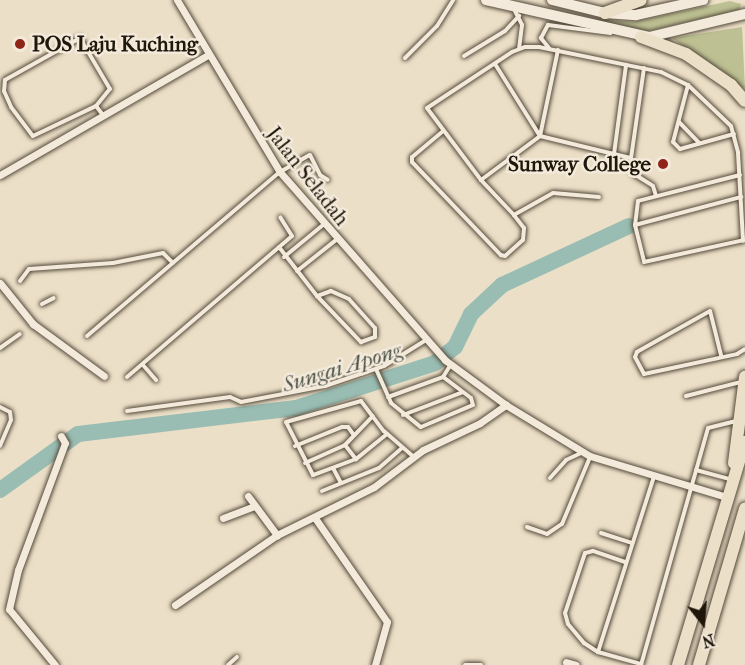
<!DOCTYPE html>
<html>
<head>
<meta charset="utf-8">
<style>
  body { margin:0 }
  #map { position:relative; width:745px; height:665px; overflow:hidden; background:#ecdfc7; font-family:"IM FELL French Canon",serif }
  div>[style] { position:absolute }
  [style*='--x'] { left:calc(var(--x)*1px); top:calc(var(--y)*1px); width:calc(var(--w)*1px); rotate:calc(var(--a)*1deg) }
  .green>* { inset:0; background:#bdc092 }
  .river>* { height:16px; margin:-8px; padding:0 8px; transform-origin:8px; border-radius:8px; background:#99bdb3 }
  .roads { filter:drop-shadow(0 0 2px #53493a) drop-shadow(0 0 2px #53493a) }
  .service>* { height:4px; margin:-2px; padding:0 2px; transform-origin:2px; border-radius:2px; background:#f3eadb }
  .minor>* { height:7px; margin:-3.5px; padding:0 3.5px; transform-origin:3.5px; border-radius:3.5px; background:#f3eadb }
  .secondary>* { height:10px; margin:-5px; padding:0 5px; transform-origin:5px; border-radius:5px; background:#f3eadb }
  .trunk>* { height:12px; margin:-6px; padding:0 6px; transform-origin:6px; border-radius:6px; background:#ecdfc7 }
  .dots>* { width:16px; height:16px; translate:-50% -50%; box-sizing:border-box; border:3px solid #f3eadb; border-radius:50% }
  span { translate:-50% -50%; white-space:nowrap; text-align:center; line-height:1.15; -webkit-text-stroke:5px #f3eadb; paint-order:stroke }
  .poi-label { font-size:21px; color:#20170b; font-weight:700 }
  .left { translate:0 -50%; text-align:left }
  .right { translate:-100% -50%; text-align:right }
  .street-label { font-size:21px; color:#20170b }
  .water-label { font-size:22px; color:#4a5146; font-style:italic }
  .north { position:absolute; left:673px; top:593px; width:60px; height:60px; -webkit-text-stroke:4px #f3eadb; paint-order:stroke; rotate:163deg; font-size:16px; font-weight:700; line-height:24px; text-align:center; color:#20170b }
  .north::after { content:''; display:block; margin:auto; width:21px; height:27px; background:#20170b; clip-path:polygon(50% 0,100% 100%,50% 72%,0 100%) }
</style>
</head>
<body>
<div id="map">
  <div class="green">
    <div style="clip-path:polygon(730px 1px,741px 4px,739px 10px,644px 32px,590px 19px,633px 22px)"></div>
    <div style="clip-path:polygon(742px 27px,745px 89px,672px 38px)"></div>
  </div>
  <div class="river">
    <div style="--x:0;--y:490;--w:96;--a:-35.7"></div>
    <div style="--x:78;--y:434;--w:220;--a:-6.8"></div>
    <div style="--x:296;--y:408;--w:146;--a:-17.9"></div>
    <div style="--x:435;--y:363;--w:26;--a:-39"></div>
    <div style="--x:455;--y:347;--w:37;--a:-64"></div>
    <div style="--x:471;--y:314;--w:42;--a:-43.1"></div>
    <div style="--x:502;--y:285;--w:140;--a:-24.9"></div>
  </div>
  <div class="roads">
    <div class="service">
      <div style="--x:514;--y:9;--w:18;--a:63"></div>
      <div style="--x:522;--y:25;--w:23;--a:97"></div>
      <div style="--x:549;--y:48;--w:13;--a:-129"></div>
      <div style="--x:541;--y:38;--w:15;--a:-62"></div>
      <div style="--x:548;--y:25;--w:63;--a:7.4"></div>
      <div style="--x:464;--y:56;--w:48;--a:-31.4"></div>
      <div style="--x:505;--y:31;--w:21;--a:-47"></div>
      <div style="--x:405;--y:58;--w:45;--a:-45"></div>
      <div style="--x:437;--y:26;--w:31;--a:-58"></div>
      <div style="--x:495;--y:64;--w:85;--a:58"></div>
      <div style="--x:540;--y:136;--w:88;--a:-78.2"></div>
      <div style="--x:644;--y:68;--w:91;--a:98.2"></div>
      <div style="--x:631;--y:158;--w:16;--a:79"></div>
      <div style="--x:634;--y:174;--w:22;--a:32"></div>
      <div style="--x:653;--y:186;--w:10;--a:73"></div>
      <div style="--x:688;--y:85;--w:59;--a:104.7"></div>
      <div style="--x:673;--y:142;--w:10;--a:45"></div>
      <div style="--x:680;--y:149;--w:56;--a:-15.5"></div>
      <div style="--x:96;--y:106;--w:22;--a:-51"></div>
      <div style="--x:110;--y:89;--w:59;--a:-120.5"></div>
      <div style="--x:80;--y:38;--w:86;--a:150.8"></div>
      <div style="--x:5;--y:80;--w:11;--a:95"></div>
      <div style="--x:4;--y:91;--w:17;--a:66"></div>
      <div style="--x:11;--y:107;--w:36;--a:53"></div>
      <div style="--x:33;--y:136;--w:70;--a:-25.5"></div>
      <div style="--x:96;--y:106;--w:11;--a:52"></div>
      <div style="--x:679;--y:122;--w:29;--a:46"></div>
      <div style="--x:442;--y:132;--w:39;--a:140"></div>
      <div style="--x:412;--y:157;--w:5;--a:90"></div>
      <div style="--x:412;--y:162;--w:129;--a:46.3"></div>
      <div style="--x:501;--y:255;--w:4;--a:14"></div>
      <div style="--x:505;--y:256;--w:24;--a:-42"></div>
      <div style="--x:523;--y:240;--w:12;--a:-85"></div>
      <div style="--x:524;--y:228;--w:16;--a:-128"></div>
      <div style="--x:614;--y:154;--w:17;--a:13"></div>
      <div style="--x:740;--y:175;--w:105;--a:165.7"></div>
      <div style="--x:638;--y:201;--w:24;--a:97"></div>
      <div style="--x:635;--y:225;--w:38;--a:76"></div>
      <div style="--x:644;--y:262;--w:102;--a:-12.4"></div>
      <div style="--x:481;--y:180;--w:90;--a:-126.9"></div>
      <div style="--x:427;--y:108;--w:102;--a:-33.4"></div>
      <div style="--x:512;--y:52;--w:14;--a:-21"></div>
      <div style="--x:525;--y:47;--w:14;--a:0"></div>
      <div style="--x:539;--y:47;--w:125;--a:11.6"></div>
      <div style="--x:661;--y:72;--w:30;--a:26"></div>
      <div style="--x:688;--y:85;--w:59;--a:43.6"></div>
      <div style="--x:731;--y:126;--w:28;--a:75"></div>
      <div style="--x:738;--y:153;--w:88;--a:86.7"></div>
      <div style="--x:599;--y:197;--w:46;--a:-175"></div>
      <div style="--x:553;--y:193;--w:45;--a:150.6"></div>
      <div style="--x:514;--y:215;--w:48;--a:-133.3"></div>
      <div style="--x:481;--y:180;--w:74;--a:-36.7"></div>
      <div style="--x:540;--y:136;--w:76;--a:13.7"></div>
      <div style="--x:614;--y:154;--w:90;--a:-82.3"></div>
      <div style="--x:635;--y:225;--w:110;--a:-14.8"></div>
      <div style="--x:279;--y:247;--w:62;--a:52.2"></div>
      <div style="--x:317;--y:296;--w:64;--a:46.3"></div>
      <div style="--x:361;--y:342;--w:15;--a:-20"></div>
      <div style="--x:375;--y:337;--w:9;--a:-90"></div>
      <div style="--x:375;--y:328;--w:39;--a:-132"></div>
      <div style="--x:349;--y:299;--w:20;--a:-156"></div>
      <div style="--x:331;--y:291;--w:15;--a:160"></div>
      <div style="--x:284;--y:257;--w:50;--a:-39.4"></div>
      <div style="--x:297;--y:271;--w:50;--a:-38.5"></div>
      <div style="--x:20;--y:281;--w:15;--a:-53"></div>
      <div style="--x:29;--y:269;--w:84;--a:-4.1"></div>
      <div style="--x:113;--y:263;--w:51;--a:-11.3"></div>
      <div style="--x:163;--y:253;--w:14;--a:45"></div>
      <div style="--x:42;--y:304;--w:13;--a:-27"></div>
      <div style="--x:87;--y:336;--w:253;--a:-40.4"></div>
      <div style="--x:280;--y:172;--w:34;--a:-30"></div>
      <div style="--x:310;--y:155;--w:22;--a:63"></div>
      <div style="--x:320;--y:175;--w:9;--a:32"></div>
      <div style="--x:0;--y:348;--w:24;--a:-35"></div>
      <div style="--x:721;--y:355;--w:45;--a:-104"></div>
      <div style="--x:710;--y:311;--w:84;--a:150.7"></div>
      <div style="--x:637;--y:352;--w:5;--a:112"></div>
      <div style="--x:635;--y:357;--w:19;--a:62"></div>
      <div style="--x:644;--y:374;--w:95;--a:-12.1"></div>
      <div style="--x:737;--y:354;--w:9;--a:-32"></div>
      <div style="--x:143;--y:365;--w:20;--a:49"></div>
      <div style="--x:376;--y:369;--w:37;--a:66"></div>
      <div style="--x:391;--y:403;--w:38;--a:39"></div>
      <div style="--x:421;--y:427;--w:56;--a:-22.9"></div>
      <div style="--x:473;--y:405;--w:7;--a:-106"></div>
      <div style="--x:471;--y:398;--w:35;--a:-143"></div>
      <div style="--x:127;--y:377;--w:217;--a:-40.5"></div>
      <div style="--x:292;--y:236;--w:22;--a:-122"></div>
      <div style="--x:686;--y:396;--w:57;--a:-14.3"></div>
      <div style="--x:388;--y:397;--w:59;--a:-20"></div>
      <div style="--x:443;--y:377;--w:15;--a:-58"></div>
      <div style="--x:0;--y:407;--w:11;--a:27"></div>
      <div style="--x:10;--y:412;--w:8;--a:83"></div>
      <div style="--x:11;--y:420;--w:28;--a:113"></div>
      <div style="--x:127;--y:411;--w:104;--a:-7.7"></div>
      <div style="--x:230;--y:397;--w:12;--a:24"></div>
      <div style="--x:241;--y:402;--w:86;--a:-10.8"></div>
      <div style="--x:325;--y:386;--w:62;--a:-18.7"></div>
      <div style="--x:384;--y:366;--w:49;--a:-31.8"></div>
      <div style="--x:403;--y:415;--w:64;--a:-21"></div>
      <div style="--x:387;--y:434;--w:40;--a:141"></div>
      <div style="--x:356;--y:459;--w:46;--a:159.6"></div>
      <div style="--x:313;--y:475;--w:59;--a:-117"></div>
      <div style="--x:286;--y:422;--w:78;--a:-15.6"></div>
      <div style="--x:361;--y:401;--w:38;--a:53"></div>
      <div style="--x:384;--y:431;--w:38;--a:41"></div>
      <div style="--x:345;--y:445;--w:18;--a:52"></div>
      <div style="--x:295;--y:446;--w:51;--a:-22"></div>
      <div style="--x:342;--y:427;--w:6;--a:0"></div>
      <div style="--x:348;--y:427;--w:9;--a:54"></div>
      <div style="--x:305;--y:463;--w:44;--a:-24.2"></div>
      <div style="--x:345;--y:445;--w:40;--a:-46"></div>
      <div style="--x:333;--y:468;--w:17;--a:62"></div>
      <div style="--x:696;--y:470;--w:35;--a:15"></div>
      <div style="--x:550;--y:478;--w:24;--a:-48"></div>
      <div style="--x:566;--y:460;--w:19;--a:-25"></div>
      <div style="--x:322;--y:491;--w:61;--a:-22"></div>
      <div style="--x:379;--y:468;--w:30;--a:-41"></div>
      <div style="--x:527;--y:527;--w:21;--a:19"></div>
      <div style="--x:547;--y:534;--w:18;--a:-34"></div>
      <div style="--x:562;--y:524;--w:73;--a:-67.3"></div>
      <div style="--x:601;--y:533;--w:33;--a:18"></div>
      <div style="--x:625;--y:562;--w:34;--a:-161"></div>
      <div style="--x:593;--y:551;--w:8;--a:166"></div>
      <div style="--x:585;--y:553;--w:63;--a:108.4"></div>
      <div style="--x:565;--y:613;--w:11;--a:75"></div>
      <div style="--x:568;--y:624;--w:25;--a:50"></div>
      <div style="--x:584;--y:643;--w:17;--a:33"></div>
      <div style="--x:598;--y:652;--w:45;--a:15.6"></div>
      <div style="--x:598;--y:652;--w:184;--a:-72.3"></div>
      <div style="--x:228;--y:665;--w:12;--a:-42"></div>
      <div style="--x:465;--y:665;--w:16;--a:0"></div>
      <div style="--x:641;--y:665;--w:246;--a:-74.2"></div>
      <div style="--x:708;--y:428;--w:30;--a:-14"></div>
    </div>
    <div class="minor">
      <div style="--x:177;--y:0;--w:200;--a:59.1"></div>
      <div style="--x:280;--y:172;--w:250;--a:48.7"></div>
      <div style="--x:445;--y:360;--w:76;--a:36.4"></div>
      <div style="--x:506;--y:405;--w:98;--a:31.3"></div>
      <div style="--x:590;--y:456;--w:143;--a:16.7"></div>
      <div style="--x:0;--y:175;--w:240;--a:-30"></div>
      <div style="--x:0;--y:283;--w:53;--a:51.2"></div>
      <div style="--x:33;--y:324;--w:88;--a:36.2"></div>
      <div style="--x:248;--y:496;--w:49;--a:53.4"></div>
      <div style="--x:223;--y:518;--w:33;--a:-21"></div>
      <div style="--x:315;--y:518;--w:126;--a:55.3"></div>
      <div style="--x:387;--y:622;--w:45;--a:105.6"></div>
      <div style="--x:175;--y:605;--w:124;--a:-34.5"></div>
      <div style="--x:277;--y:535;--w:108;--a:-26.3"></div>
      <div style="--x:374;--y:487;--w:61;--a:-37.1"></div>
      <div style="--x:423;--y:450;--w:63;--a:-25.3"></div>
      <div style="--x:480;--y:423;--w:32;--a:-35"></div>
      <div style="--x:566;--y:662;--w:10;--a:17"></div>
      <div style="--x:55;--y:665;--w:72;--a:-129.4"></div>
      <div style="--x:9;--y:609;--w:40;--a:-77"></div>
      <div style="--x:18;--y:570;--w:135;--a:-69.7"></div>
      <div style="--x:65;--y:443;--w:8;--a:-120"></div>
    </div>
    <div class="secondary">
      <div style="--x:486;--y:0;--w:167;--a:12.8"></div>
      <div style="--x:649;--y:37;--w:99;--a:-13.5"></div>
      <div style="--x:552;--y:0;--w:55;--a:13.8"></div>
      <div style="--x:605;--y:13;--w:31;--a:4"></div>
      <div style="--x:636;--y:15;--w:69;--a:-12.6"></div>
    </div>
    <div class="trunk">
      <div style="--x:605;--y:13;--w:38;--a:-20"></div>
      <div style="--x:641;--y:37;--w:48;--a:20.7"></div>
      <div style="--x:686;--y:54;--w:55;--a:34.6"></div>
      <div style="--x:731;--y:85;--w:21;--a:49"></div>
      <div style="--x:734;--y:463;--w:87;--a:-82.7"></div>
      <div style="--x:678;--y:665;--w:233;--a:-73.3"></div>
      <div style="--x:699;--y:665;--w:163;--a:-73.6"></div>
    </div>
  </div>
  <div class="dots">
    <div style="left:20px;top:44px;background:#8f2418"></div>
    <div style="left:663px;top:164px;background:#8f2418"></div>
  </div>
  <div class="poi-label">
    <span class="left" style="left:32px;top:44px">POS Laju Kuching</span>
    <span class="right" style="left:651px;top:164px">Sunway College</span>
  </div>
  <div class="street-label">
    <span style="left:308px;top:176px;rotate:52deg">Jalan Seladah</span>
  </div>
  <div class="water-label">
    <span style="left:342px;top:368px;rotate:-17deg">Sungai Apong</span>
  </div>
  <div class="north">N</div>
</div>
</body>
</html>
